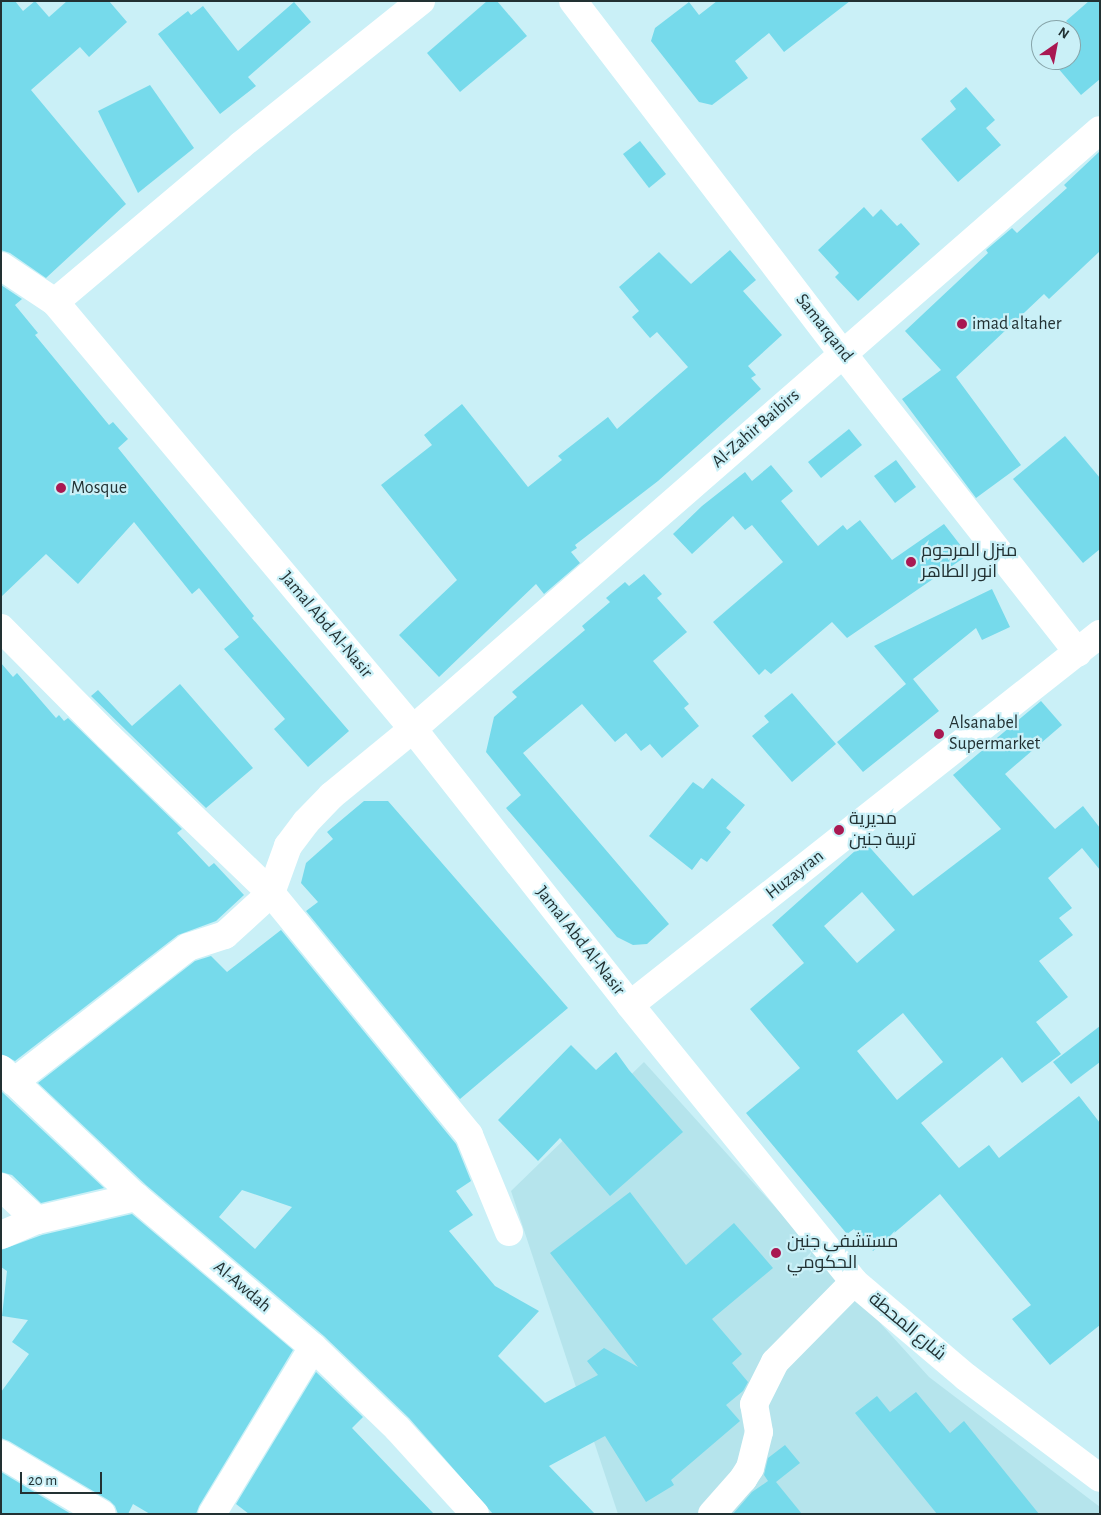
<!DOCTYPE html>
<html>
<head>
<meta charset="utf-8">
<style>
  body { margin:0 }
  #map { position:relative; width:1101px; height:1515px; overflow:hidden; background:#caf0f7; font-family:"Alegreya Sans",Cairo,sans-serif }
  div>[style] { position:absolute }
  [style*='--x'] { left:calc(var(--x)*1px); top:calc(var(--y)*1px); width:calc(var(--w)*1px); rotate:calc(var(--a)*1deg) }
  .built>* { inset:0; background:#b5e4ec }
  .building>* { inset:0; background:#76daeb }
  .minor>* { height:28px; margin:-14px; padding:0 14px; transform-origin:14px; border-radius:14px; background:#fff }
  .tertiary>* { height:28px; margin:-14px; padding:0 14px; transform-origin:14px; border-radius:14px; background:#fff }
  .secondary>* { height:28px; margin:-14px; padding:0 14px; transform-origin:14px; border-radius:14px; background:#fff }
  .dots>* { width:14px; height:14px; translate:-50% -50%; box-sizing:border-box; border:2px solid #caf0f7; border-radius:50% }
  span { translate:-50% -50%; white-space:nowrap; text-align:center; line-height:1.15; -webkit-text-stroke:4.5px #caf0f7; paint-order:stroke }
  .poi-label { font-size:18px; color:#223133 }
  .left { translate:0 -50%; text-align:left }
  .street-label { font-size:18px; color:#223133 }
  .frame { position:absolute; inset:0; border:2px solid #223133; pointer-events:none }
  .north { position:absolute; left:1031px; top:20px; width:50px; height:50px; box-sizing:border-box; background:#caf0f7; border:1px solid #87a4a9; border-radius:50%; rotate:33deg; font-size:14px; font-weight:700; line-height:20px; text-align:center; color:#223133 }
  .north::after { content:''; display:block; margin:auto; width:18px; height:22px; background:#a91852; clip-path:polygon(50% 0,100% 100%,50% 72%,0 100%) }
  .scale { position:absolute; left:20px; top:1472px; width:82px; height:22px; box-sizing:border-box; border:2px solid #223133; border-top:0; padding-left:6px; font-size:15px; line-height:18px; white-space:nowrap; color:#223133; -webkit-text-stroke:4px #caf0f7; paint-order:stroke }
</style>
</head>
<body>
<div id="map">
  <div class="built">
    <div style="clip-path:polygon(644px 1062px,929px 1377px,1100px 1507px,1100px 1514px,618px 1514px,511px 1191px)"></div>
  </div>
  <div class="building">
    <div style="clip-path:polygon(1px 1px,15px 1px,23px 11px,35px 1px,49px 17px,67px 1px,109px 1px,127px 22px,89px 57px,80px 47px,31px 90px,126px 204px,46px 278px,10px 253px,1px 250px)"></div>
    <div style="clip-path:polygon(487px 1px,497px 1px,527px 36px,460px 92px,427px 53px)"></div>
    <div style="clip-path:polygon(717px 1px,850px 1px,784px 52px,769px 33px,735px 61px,748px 78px,712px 105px,699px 102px,651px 41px,655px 28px,689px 2px,699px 15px)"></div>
    <div style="clip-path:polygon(1089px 1px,1100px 1px,1100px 79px,1081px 95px,1051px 60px,1071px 60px,1071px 30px,1064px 30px,1070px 25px,1066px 21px)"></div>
    <div style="clip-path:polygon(294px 2px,311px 22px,248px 77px,256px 86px,220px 114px,158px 34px,188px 11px,191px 15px,203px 6px,238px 51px)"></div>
    <div style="clip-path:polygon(150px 85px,194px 148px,138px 193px,98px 111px)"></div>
    <div style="clip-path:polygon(966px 87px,995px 120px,986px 128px,1001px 145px,958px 182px,921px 139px,956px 109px,950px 101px)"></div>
    <div style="clip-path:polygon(640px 141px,666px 174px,649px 188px,623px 154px)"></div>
    <div style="clip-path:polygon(1100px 151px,1100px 251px,1049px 299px,1044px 294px,956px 377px,1021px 465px,976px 498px,902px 399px,941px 370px,905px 331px,988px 253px,986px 250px,1012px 228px,1017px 233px,1067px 188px,1064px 185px)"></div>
    <div style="clip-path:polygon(864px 207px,873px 217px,881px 209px,897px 226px,901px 223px,920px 244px,858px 301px,835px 277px,839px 273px,818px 250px)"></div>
    <div style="clip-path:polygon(730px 250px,756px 280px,743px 291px,782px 335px,748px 366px,756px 375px,751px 378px,761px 389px,658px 481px,575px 545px,577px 548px,571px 552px,580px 563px,544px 594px,536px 584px,439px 677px,399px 635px,457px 580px,381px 485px,432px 445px,424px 435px,462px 404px,528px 487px,562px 460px,558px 456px,608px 417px,617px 429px,688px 367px,657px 332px,650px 338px,632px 317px,639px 311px,619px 287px,659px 252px,691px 284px)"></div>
    <div style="clip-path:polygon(1px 285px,22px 299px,15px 305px,38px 333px,35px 335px,109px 425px,113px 422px,128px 439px,118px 448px,254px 616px,252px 618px,349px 731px,308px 767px,274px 729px,285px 719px,224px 649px,239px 637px,199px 588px,192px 594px,134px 522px,78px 584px,46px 554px,1px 597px)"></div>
    <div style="clip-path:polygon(849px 429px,862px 445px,821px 478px,808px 462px)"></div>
    <div style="clip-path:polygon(1065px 436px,1100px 478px,1100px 549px,1083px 563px,1013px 479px)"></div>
    <div style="clip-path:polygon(896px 460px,916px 487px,895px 503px,874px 476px)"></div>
    <div style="clip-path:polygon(771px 465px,793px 491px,781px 501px,818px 546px,843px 525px,847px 530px,860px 520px,892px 560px,944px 524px,968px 555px,847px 638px,832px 622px,771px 674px,765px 669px,759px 675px,713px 622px,783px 562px,752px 525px,745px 530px,733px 516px,692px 554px,673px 534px,702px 506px,745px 472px,752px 481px)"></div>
    <div style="clip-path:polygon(644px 574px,662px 594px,657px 598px,687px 632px,653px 661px,689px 704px,684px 708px,699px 726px,662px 758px,650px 744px,641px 751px,626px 733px,615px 742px,582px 704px,523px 753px,669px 924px,647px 944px,633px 945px,617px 937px,506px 808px,521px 795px,486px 752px,494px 717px,517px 697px,512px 692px,585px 630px,582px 626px,610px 602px,606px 598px,625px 582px,629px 586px)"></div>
    <div style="clip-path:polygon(992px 589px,1010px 627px,982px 640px,976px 628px,913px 679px,939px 711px,863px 772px,837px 742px,906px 684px,874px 646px)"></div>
    <div style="clip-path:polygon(1px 663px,13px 677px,17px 673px,56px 718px,59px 715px,64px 721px,68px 718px,182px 829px,177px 833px,209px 867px,214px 863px,244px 895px,216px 921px,178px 935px,15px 1061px,1px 1054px)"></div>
    <div style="clip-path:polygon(180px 684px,253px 768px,206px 808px,91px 696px,98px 690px,132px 726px)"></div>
    <div style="clip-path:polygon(792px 693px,836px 744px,792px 782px,752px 736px,769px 722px,764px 716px)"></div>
    <div style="clip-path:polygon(evenodd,1041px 701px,1062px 725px,1005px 774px,1055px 829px,1083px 806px,1100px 828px,1100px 870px,1082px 848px,1048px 878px,1072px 908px,1059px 918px,1073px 935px,1039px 961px,1068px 997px,1036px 1022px,1061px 1054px,1022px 1083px,1002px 1057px,921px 1123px,959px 1168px,989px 1145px,999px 1158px,1079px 1096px,1100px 1123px,1100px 1325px,1050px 1365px,1012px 1319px,1031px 1305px,940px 1194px,873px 1251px,854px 1229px,847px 1234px,746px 1113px,800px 1068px,750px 1009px,804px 963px,772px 925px,865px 842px,913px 896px,1001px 829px,953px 775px,1041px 701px,862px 892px,895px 930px,857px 963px,824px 926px,862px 892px,1041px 701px,903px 1013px,943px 1062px,897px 1100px,857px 1051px,903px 1013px)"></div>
    <div style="clip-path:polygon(712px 778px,745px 805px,726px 828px,731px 832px,707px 862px,701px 858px,692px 870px,649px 836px,693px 782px,703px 789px)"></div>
    <div style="clip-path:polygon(364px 801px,388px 801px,568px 1008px,460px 1099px,306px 911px,318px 902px,301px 883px,306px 863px,333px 839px,327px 832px)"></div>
    <div style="clip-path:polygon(evenodd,281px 930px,456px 1144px,471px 1181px,456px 1191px,473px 1215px,449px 1231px,495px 1286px,539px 1311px,498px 1356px,545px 1403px,598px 1375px,587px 1361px,604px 1348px,638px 1367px,550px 1253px,630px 1192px,686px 1265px,734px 1223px,773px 1268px,712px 1319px,742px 1354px,732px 1363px,748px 1382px,743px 1391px,726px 1405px,740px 1421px,671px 1480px,674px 1485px,646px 1502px,605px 1436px,549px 1466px,595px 1514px,493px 1514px,409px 1418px,324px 1336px,146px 1185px,38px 1083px,195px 961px,211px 956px,227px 972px,281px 930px,242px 1190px,292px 1207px,255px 1249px,219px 1217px,242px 1190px)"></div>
    <div style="clip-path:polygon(1100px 1026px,1100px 1062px,1071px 1084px,1053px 1062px)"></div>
    <div style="clip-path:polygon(571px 1045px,596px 1070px,616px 1052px,629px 1070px,683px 1132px,610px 1196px,560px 1138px,538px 1161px,498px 1120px)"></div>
    <div style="clip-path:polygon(1px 1091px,2px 1092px,104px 1188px,41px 1203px,12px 1175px,1px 1172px)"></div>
    <div style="clip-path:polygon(132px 1214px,293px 1350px,199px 1506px,196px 1514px,150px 1514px,133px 1504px,128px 1514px,118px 1514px,115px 1506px,110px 1501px,9px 1441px,1px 1438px,1px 1392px,29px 1354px,12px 1342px,28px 1320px,2px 1316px,7px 1271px,1px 1267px,1px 1250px,42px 1235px)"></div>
    <div style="clip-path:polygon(316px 1372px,363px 1417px,352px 1428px,434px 1514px,249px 1514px,236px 1504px)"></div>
    <div style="clip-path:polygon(916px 1392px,950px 1433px,964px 1421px,1039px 1514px,937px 1514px,855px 1413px,877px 1396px,890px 1412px)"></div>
    <div style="clip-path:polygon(785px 1445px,800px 1463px,776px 1482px,802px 1514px,733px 1514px,752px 1492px,768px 1481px,764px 1475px,768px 1458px)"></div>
    <div style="clip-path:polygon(1px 1472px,71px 1514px,1px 1514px)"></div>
  </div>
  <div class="minor">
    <div style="--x:573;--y:1;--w:444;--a:52.6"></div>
    <div style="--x:843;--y:354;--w:380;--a:51.8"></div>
    <div style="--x:1;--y:628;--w:153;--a:45.3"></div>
    <div style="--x:109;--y:737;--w:225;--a:43.9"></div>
    <div style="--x:271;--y:893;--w:313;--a:50.7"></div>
    <div style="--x:469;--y:1135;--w:105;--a:67.6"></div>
    <div style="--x:1;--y:1069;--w:186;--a:43.5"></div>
    <div style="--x:136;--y:1197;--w:232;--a:40.3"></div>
    <div style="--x:313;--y:1347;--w:117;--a:44"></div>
    <div style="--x:397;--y:1428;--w:116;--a:47.8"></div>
    <div style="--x:14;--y:1082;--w:220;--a:-37.8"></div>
    <div style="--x:188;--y:947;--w:39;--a:-18"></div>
    <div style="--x:225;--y:935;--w:62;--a:-42.4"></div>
    <div style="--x:271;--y:893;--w:50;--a:-70.1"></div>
    <div style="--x:288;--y:846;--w:30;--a:-53"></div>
    <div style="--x:306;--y:822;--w:36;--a:-46"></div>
    <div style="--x:331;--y:796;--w:106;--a:-39.3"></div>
    <div style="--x:413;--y:729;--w:911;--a:-41.09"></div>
    <div style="--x:1;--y:1187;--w:49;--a:42.5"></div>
    <div style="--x:1;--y:1235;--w:39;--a:-23"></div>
    <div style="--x:37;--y:1220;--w:102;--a:-13.1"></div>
    <div style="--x:1;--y:1454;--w:117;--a:30.7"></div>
    <div style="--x:212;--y:1514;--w:195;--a:-58.8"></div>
    <div style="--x:712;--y:1514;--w:47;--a:-48.5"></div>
    <div style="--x:743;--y:1479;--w:13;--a:-58"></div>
    <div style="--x:750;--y:1468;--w:37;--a:-76"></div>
    <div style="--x:759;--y:1432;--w:28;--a:-100"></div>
    <div style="--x:754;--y:1404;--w:47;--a:-63.4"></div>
    <div style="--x:775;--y:1362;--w:112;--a:-45.4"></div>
  </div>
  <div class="tertiary">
    <div style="--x:55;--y:302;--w:242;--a:-40.1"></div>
    <div style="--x:240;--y:146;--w:232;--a:-38.7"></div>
    <div style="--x:630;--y:1005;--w:599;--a:-38.29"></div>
  </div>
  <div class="secondary">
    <div style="--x:1;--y:266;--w:65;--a:33.7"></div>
    <div style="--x:55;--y:302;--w:557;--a:50.02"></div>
    <div style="--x:413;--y:729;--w:351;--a:51.8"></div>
    <div style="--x:630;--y:1005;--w:356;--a:51"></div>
    <div style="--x:854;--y:1282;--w:147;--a:40.3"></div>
    <div style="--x:966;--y:1377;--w:168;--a:37"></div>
  </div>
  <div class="dots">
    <div style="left:962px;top:324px;background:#a91852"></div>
    <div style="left:61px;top:488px;background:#a91852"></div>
    <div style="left:911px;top:562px;background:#a91852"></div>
    <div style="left:939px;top:734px;background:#a91852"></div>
    <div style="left:839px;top:830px;background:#a91852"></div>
    <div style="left:776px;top:1253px;background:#a91852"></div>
  </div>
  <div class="poi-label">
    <span class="left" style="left:972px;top:324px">imad altaher</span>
    <span class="left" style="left:71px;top:488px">Mosque</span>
    <span class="left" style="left:921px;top:562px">منزل المرحوم<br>انور الطاهر</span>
    <span class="left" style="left:949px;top:734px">Alsanabel<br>Supermarket</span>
    <span class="left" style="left:849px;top:830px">مديرية<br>تربية جنين</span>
    <span class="left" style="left:787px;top:1253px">مستشفى جنين<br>الحكومي</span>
  </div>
  <div class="street-label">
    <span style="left:824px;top:328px;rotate:52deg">Samarqand</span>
    <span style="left:756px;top:429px;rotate:-41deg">Al-Zahir Baibirs</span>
    <span style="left:326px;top:625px;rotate:50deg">Jamal Abd Al-Nasir</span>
    <span style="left:795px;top:875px;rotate:-38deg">Huzayran</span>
    <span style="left:580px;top:941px;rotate:52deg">Jamal Abd Al-Nasir</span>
    <span style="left:242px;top:1287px;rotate:40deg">Al-Awdah</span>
    <span style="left:907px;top:1327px;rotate:40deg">شارع المحطة</span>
  </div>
  <div class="frame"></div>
  <div class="north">N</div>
  <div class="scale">20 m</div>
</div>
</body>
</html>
